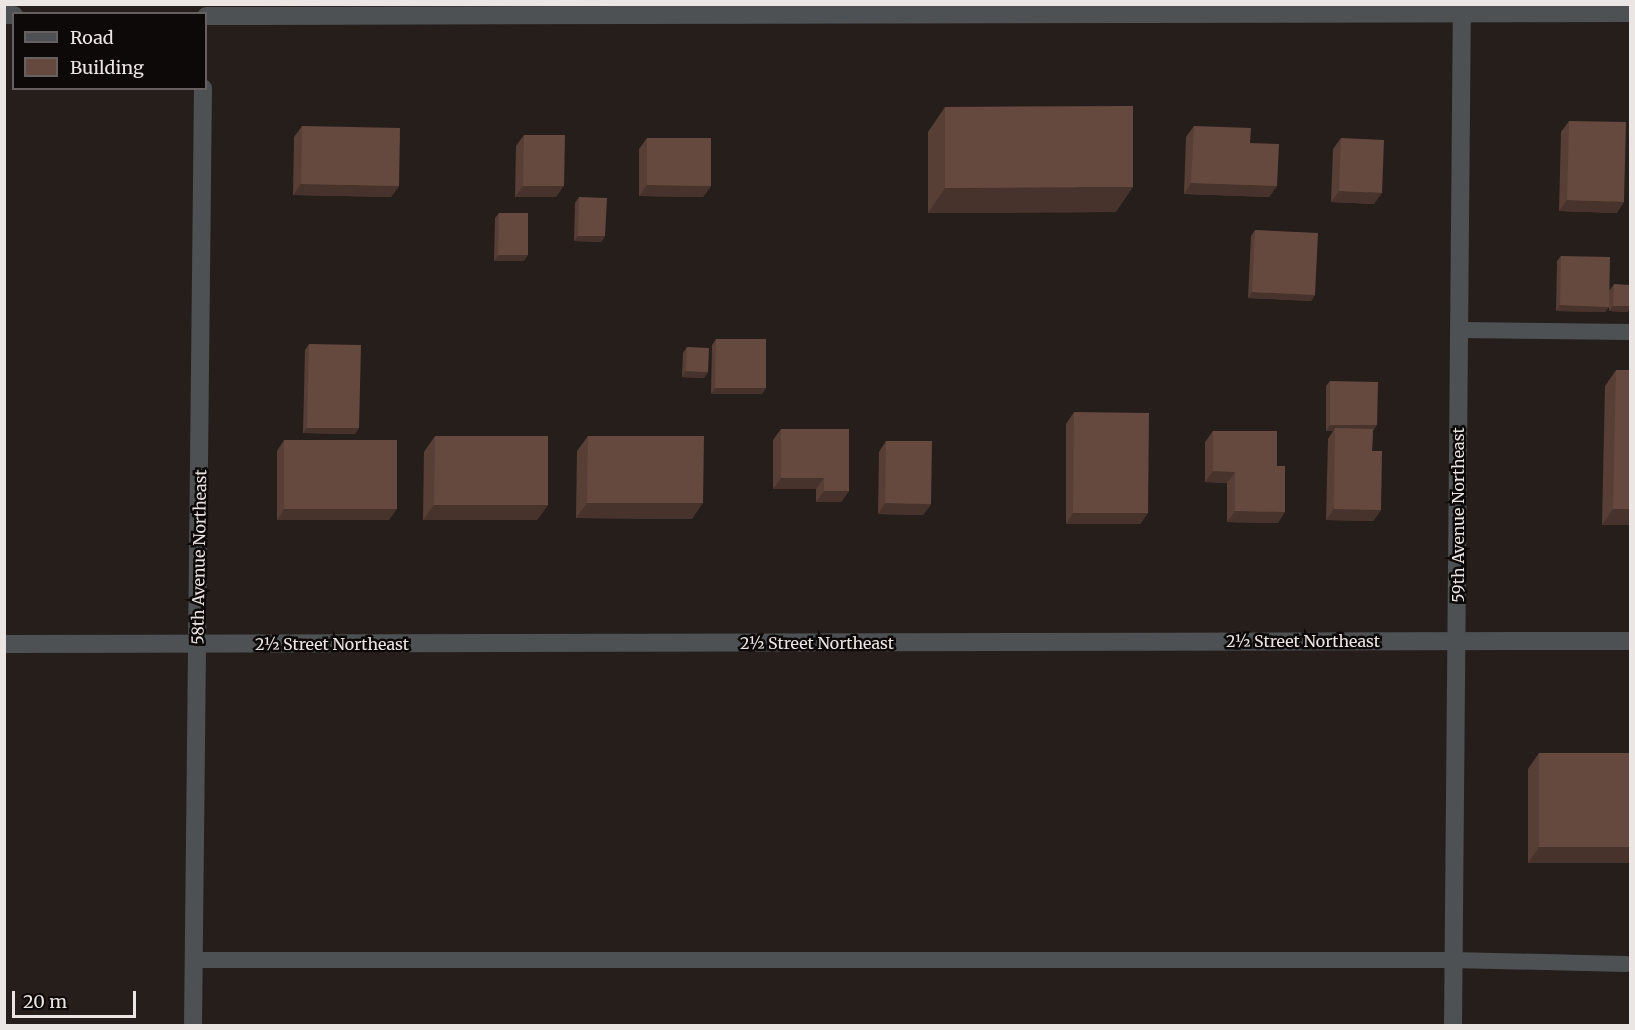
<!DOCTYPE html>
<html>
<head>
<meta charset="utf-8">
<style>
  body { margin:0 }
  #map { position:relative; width:1635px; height:1030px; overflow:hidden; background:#261e1b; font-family:Merriweather,serif }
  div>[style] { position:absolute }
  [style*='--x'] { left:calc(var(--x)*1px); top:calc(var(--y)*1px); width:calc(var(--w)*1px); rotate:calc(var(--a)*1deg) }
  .service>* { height:16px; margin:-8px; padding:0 8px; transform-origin:8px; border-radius:8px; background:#4d5153 }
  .minor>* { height:18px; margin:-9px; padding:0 9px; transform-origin:9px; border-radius:9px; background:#4d5153 }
  .wall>* { inset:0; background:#573f36 }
  .shaded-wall>* { inset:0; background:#47332c }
  .building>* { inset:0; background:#65493f }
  span { translate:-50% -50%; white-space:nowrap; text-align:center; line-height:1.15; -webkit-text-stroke:5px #0d0908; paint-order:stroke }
  .street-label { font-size:16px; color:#ebe5e3 }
  .frame { position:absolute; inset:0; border:6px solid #ebe5e3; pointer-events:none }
  .legend { position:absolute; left:12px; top:12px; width:195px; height:78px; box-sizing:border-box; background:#0d0908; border:2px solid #666160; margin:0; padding:8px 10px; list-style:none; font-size:18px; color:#ebe5e3 }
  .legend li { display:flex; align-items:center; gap:12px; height:30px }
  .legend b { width:30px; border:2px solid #666160 }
  .scale { position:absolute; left:12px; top:991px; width:124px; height:27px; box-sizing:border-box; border:3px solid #ebe5e3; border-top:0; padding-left:8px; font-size:18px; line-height:21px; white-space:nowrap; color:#ebe5e3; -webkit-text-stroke:4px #0d0908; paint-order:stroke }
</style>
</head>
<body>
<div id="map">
  <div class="service">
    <div style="--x:1460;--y:330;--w:170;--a:0.7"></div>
    <div style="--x:194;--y:960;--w:1259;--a:0"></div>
    <div style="--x:1453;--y:960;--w:173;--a:1.3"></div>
  </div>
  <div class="minor">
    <div style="--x:4;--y:15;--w:10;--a:0"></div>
    <div style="--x:206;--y:16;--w:1424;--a:-0.12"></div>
    <div style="--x:4;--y:644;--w:1626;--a:-0.11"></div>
    <div style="--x:193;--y:1026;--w:938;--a:-89.39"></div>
    <div style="--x:1453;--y:1026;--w:1022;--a:-89.5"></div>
  </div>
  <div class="wall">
    <div style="clip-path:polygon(945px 107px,1116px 212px,928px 213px,928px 132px)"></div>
    <div style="clip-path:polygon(1569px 121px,1617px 213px,1559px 211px,1561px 132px)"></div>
    <div style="clip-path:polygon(302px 126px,399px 186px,391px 197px,293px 195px,294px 137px)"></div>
    <div style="clip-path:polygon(1194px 126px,1250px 143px,1277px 186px,1269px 197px,1184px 194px,1186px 137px)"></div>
    <div style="clip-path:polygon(524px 135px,556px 197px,515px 197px,516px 146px)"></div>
    <div style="clip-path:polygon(647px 138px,711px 186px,703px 197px,639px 196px,639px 149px)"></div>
    <div style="clip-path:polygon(1341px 138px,1374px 204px,1331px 202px,1333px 149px)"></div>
    <div style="clip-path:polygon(579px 197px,605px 236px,601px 242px,574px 241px,575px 203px)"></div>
    <div style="clip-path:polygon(499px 213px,524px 261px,494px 261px,495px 218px)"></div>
    <div style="clip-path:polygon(1255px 230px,1315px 295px,1311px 301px,1248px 298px,1251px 236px)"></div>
    <div style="clip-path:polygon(1561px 256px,1610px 290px,1614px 284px,1628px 312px,1609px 311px,1609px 307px,1605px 312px,1556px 311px,1557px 261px)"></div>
    <div style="clip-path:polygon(716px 339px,762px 394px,711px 394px,712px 345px)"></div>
    <div style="clip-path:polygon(309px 344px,355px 434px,303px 433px,305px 350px)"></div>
    <div style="clip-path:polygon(687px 347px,708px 372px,704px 378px,682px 377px,683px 353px)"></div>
    <div style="clip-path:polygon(1616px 370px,1630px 370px,1630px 525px,1602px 525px,1605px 386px)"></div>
    <div style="clip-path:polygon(1330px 381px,1373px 431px,1372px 451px,1381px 510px,1373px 521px,1326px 520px,1328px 439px,1333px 431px,1326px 431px,1326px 386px)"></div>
    <div style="clip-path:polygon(1074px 412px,1148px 513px,1140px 524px,1066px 524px,1066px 424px)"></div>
    <div style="clip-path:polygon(781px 429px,849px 491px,841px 502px,816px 502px,816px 489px,773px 489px,773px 440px)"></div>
    <div style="clip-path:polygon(1213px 431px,1278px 523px,1227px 522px,1227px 483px,1205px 482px,1205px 442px)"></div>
    <div style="clip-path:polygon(435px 436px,548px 505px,537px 520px,423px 520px,424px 452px)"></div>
    <div style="clip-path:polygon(588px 436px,692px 519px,576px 518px,577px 451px)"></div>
    <div style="clip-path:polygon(284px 440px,389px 520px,277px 520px,277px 451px)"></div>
    <div style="clip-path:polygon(886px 441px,931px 504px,923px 515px,878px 514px,879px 452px)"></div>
    <div style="clip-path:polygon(1539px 753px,1630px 753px,1630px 863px,1528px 863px,1528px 769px)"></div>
  </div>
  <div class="shaded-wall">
    <div style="clip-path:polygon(1191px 183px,1277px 186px,1269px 197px,1184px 194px)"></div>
    <div style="clip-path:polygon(301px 184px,399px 186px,391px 197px,293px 195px)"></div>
    <div style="clip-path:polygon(647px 185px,711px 186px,703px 197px,639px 196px)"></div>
    <div style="clip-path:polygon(523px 186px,564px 186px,556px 197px,515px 197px)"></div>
    <div style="clip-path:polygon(1133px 187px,1116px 212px,928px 213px,945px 188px)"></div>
    <div style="clip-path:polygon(1339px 191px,1382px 193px,1374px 204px,1331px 202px)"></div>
    <div style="clip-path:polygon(1567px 200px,1624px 202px,1617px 213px,1559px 211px)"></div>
    <div style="clip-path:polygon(578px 236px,605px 236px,601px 242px,574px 241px)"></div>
    <div style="clip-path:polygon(498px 255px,528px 255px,524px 261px,494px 261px)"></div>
    <div style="clip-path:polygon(1252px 292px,1315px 295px,1311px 301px,1248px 298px)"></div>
    <div style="clip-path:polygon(1560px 305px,1609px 307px,1605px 312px,1556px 311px)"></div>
    <div style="clip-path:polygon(1613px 306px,1630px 306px,1630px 309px,1628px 312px,1609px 311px)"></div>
    <div style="clip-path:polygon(686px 371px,708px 372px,704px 378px,682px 377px)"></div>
    <div style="clip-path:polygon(715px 388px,766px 388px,762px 394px,711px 394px)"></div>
    <div style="clip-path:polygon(1330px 425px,1377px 425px,1373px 431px,1335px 431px,1335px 428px,1333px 431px,1326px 431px)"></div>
    <div style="clip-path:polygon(307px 428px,359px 428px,355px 434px,303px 433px)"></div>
    <div style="clip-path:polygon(1213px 471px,1235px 472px,1227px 483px,1205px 482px)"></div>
    <div style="clip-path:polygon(781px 478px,824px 478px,816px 489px,773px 489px)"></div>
    <div style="clip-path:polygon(824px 491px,849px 491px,841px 502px,816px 502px)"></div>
    <div style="clip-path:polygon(587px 503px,703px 503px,692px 519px,576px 518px)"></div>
    <div style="clip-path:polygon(885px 503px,931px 504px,923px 515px,878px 514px)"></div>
    <div style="clip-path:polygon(434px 505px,548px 505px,537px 520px,423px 520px)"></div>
    <div style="clip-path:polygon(284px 509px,397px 509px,389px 520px,277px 520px)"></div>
    <div style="clip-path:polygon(1334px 509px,1381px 510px,1373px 521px,1326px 520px)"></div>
    <div style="clip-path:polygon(1613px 509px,1630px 509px,1630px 525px,1602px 525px)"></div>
    <div style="clip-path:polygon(1235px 511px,1285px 512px,1278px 523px,1227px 522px)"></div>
    <div style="clip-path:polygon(1073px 513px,1148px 513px,1140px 524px,1066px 524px)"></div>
    <div style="clip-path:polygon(1539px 847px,1630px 847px,1630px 863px,1528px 863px)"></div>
  </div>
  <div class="building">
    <div style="clip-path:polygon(1133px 106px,1133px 187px,945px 188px,945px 107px)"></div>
    <div style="clip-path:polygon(1569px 121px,1626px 122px,1624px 202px,1567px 200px)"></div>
    <div style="clip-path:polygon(302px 126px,400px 128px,399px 186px,301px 184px)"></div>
    <div style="clip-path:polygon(1194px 126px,1251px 128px,1250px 143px,1279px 144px,1277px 186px,1191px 183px)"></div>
    <div style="clip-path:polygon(524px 135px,565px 135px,564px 186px,523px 186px)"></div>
    <div style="clip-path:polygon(647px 138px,711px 138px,711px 186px,647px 185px)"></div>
    <div style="clip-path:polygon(1341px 138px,1384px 140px,1382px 193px,1339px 191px)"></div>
    <div style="clip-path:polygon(579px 197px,607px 198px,605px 236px,578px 236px)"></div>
    <div style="clip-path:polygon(499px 213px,528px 213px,528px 255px,498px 255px)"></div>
    <div style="clip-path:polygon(1255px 230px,1318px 233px,1315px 295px,1252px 292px)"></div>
    <div style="clip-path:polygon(1561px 256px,1610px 257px,1609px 307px,1560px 305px)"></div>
    <div style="clip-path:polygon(1614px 284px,1630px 285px,1630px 306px,1613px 306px)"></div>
    <div style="clip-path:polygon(716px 339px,766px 339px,766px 388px,715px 388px)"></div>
    <div style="clip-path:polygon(309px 344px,361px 345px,359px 428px,307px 428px)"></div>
    <div style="clip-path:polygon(687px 347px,709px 348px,708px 372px,686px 371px)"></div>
    <div style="clip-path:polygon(1616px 370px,1630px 370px,1630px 509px,1613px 509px)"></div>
    <div style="clip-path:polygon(1330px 381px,1378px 382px,1377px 425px,1330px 425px)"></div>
    <div style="clip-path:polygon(1074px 412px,1149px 413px,1148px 513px,1073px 513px)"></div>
    <div style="clip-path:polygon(1335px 428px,1373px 429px,1372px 451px,1382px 451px,1381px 510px,1334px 509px)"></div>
    <div style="clip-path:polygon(781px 429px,849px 429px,849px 491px,824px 491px,824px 478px,781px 478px)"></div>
    <div style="clip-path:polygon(1213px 431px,1277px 431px,1277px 466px,1285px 466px,1285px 512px,1235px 511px,1235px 472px,1213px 471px)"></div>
    <div style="clip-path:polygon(435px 436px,548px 436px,548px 505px,434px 505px)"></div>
    <div style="clip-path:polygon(588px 436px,704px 436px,703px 503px,587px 503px)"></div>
    <div style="clip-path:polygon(284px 440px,397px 440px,397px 509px,284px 509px)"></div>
    <div style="clip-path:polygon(886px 441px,932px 441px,931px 504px,885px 503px)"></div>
    <div style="clip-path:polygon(1539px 753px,1630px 753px,1630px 847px,1539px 847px)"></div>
  </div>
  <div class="street-label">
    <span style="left:1458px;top:515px;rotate:-90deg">59th Avenue Northeast</span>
    <span style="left:199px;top:557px;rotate:-89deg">58th Avenue Northeast</span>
    <span style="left:1303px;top:641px">2½ Street Northeast</span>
    <span style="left:817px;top:643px">2½ Street Northeast</span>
    <span style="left:332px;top:644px">2½ Street Northeast</span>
  </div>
  <div class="frame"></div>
  <ul class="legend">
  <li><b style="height:8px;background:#4d5153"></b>Road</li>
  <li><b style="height:16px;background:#65493f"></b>Building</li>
  </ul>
  <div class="scale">20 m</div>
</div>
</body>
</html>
